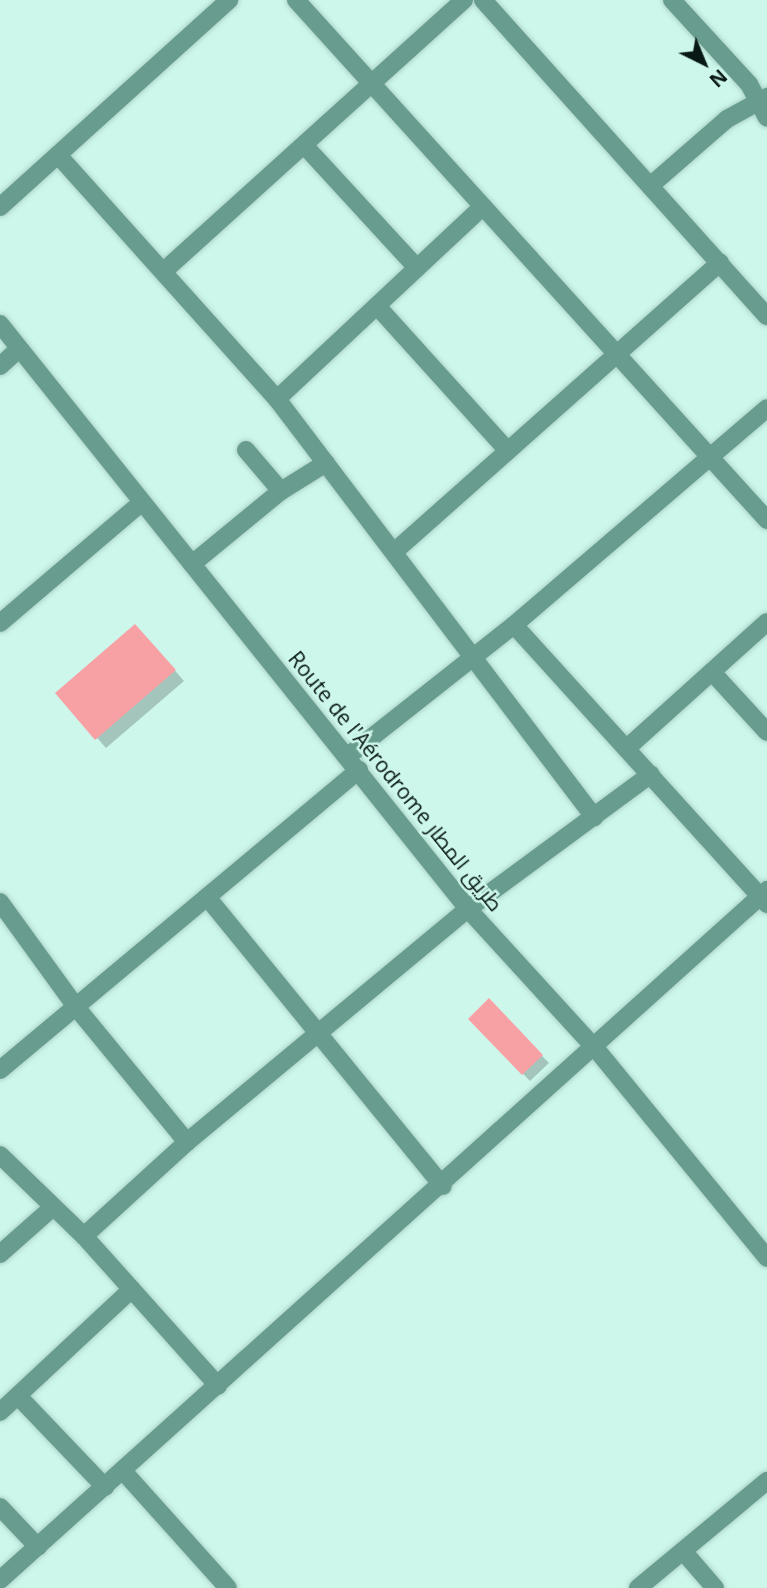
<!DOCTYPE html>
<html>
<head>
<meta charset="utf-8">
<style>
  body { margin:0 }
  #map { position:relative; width:767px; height:1588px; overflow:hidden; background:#cdf7eb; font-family:"Open Sans",Cairo,sans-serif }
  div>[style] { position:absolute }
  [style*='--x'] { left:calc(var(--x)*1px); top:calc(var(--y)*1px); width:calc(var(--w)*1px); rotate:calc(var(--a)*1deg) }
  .shadow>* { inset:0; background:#0003 }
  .building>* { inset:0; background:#f8a1a5 }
  .roads { filter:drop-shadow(0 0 2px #add3c9) drop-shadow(0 0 2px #add3c9) }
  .minor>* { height:18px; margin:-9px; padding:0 9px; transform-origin:9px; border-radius:9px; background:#689c8e }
  .tertiary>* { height:18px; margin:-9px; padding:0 9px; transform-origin:9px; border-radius:9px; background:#689c8e }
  span { translate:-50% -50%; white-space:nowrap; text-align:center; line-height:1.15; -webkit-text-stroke:5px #cdf7eb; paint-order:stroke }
  .street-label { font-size:21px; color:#081814 }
  .north { position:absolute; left:669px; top:28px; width:70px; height:70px; -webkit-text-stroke:5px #cdf7eb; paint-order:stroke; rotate:137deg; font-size:19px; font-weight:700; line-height:28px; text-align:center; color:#081814 }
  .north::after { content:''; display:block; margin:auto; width:24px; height:32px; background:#081814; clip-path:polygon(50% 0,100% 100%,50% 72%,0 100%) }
</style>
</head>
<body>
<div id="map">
  <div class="shadow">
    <div style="clip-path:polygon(145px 636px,184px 681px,106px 748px,58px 693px)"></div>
    <div style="clip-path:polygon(489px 1001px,549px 1063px,530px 1081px,470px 1019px)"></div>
  </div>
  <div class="building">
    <div style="clip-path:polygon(135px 624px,176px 670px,95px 740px,55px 693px)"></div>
    <div style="clip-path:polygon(489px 998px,543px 1055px,522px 1075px,468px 1019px)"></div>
  </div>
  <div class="roads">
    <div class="minor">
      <div style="--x:296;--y:0;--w:702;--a:47.83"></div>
      <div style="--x:483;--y:0;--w:425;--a:48.1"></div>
      <div style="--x:672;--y:0;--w:114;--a:47.5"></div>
      <div style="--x:749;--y:84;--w:38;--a:62"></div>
      <div style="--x:304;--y:145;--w:167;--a:47.4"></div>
      <div style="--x:58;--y:155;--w:328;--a:48.1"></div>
      <div style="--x:277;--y:399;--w:525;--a:52.82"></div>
      <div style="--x:650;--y:186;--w:102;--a:-41"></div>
      <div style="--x:727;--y:119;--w:46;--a:-28.8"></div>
      <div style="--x:0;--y:207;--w:309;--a:-42.1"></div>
      <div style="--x:165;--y:270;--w:403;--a:-42.1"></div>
      <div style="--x:377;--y:306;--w:195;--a:47.9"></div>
      <div style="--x:277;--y:399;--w:282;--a:-43.1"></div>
      <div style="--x:246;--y:450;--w:54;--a:49.5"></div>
      <div style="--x:394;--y:552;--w:436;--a:-41.6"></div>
      <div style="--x:192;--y:564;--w:115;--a:-39.4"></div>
      <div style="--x:281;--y:491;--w:53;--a:-31.9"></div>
      <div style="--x:0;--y:623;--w:185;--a:-40.4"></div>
      <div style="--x:514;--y:625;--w:377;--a:47.8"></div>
      <div style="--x:712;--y:672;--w:81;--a:47.5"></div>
      <div style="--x:627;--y:748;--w:188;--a:-42"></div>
      <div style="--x:348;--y:756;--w:211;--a:-38.3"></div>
      <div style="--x:514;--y:625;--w:333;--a:-40.6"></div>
      <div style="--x:207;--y:897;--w:373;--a:50.8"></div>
      <div style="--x:0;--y:902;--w:130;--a:54.1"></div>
      <div style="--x:76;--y:1007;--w:175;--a:50.6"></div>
      <div style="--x:0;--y:1070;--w:468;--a:-39.9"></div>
      <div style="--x:0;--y:1155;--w:117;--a:44"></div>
      <div style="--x:84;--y:1236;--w:201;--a:48.2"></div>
      <div style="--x:84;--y:1236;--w:139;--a:-42.4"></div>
      <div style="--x:187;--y:1142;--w:365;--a:-39.7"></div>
      <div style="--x:468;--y:909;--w:227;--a:-36.4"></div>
      <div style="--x:0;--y:1254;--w:69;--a:-41.5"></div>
      <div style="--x:18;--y:1396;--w:126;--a:46.3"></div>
      <div style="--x:0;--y:1412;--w:180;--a:-43"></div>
      <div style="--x:123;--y:1471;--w:157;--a:48.1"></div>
      <div style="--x:0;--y:1507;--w:55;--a:46.5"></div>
      <div style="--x:683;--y:1551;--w:49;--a:49.1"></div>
      <div style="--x:0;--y:1580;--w:1032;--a:-41.97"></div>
      <div style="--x:638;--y:1588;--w:168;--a:-39.7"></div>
    </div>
    <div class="tertiary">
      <div style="--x:0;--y:324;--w:749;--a:51.34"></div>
      <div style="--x:468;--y:909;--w:190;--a:47.6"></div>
      <div style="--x:596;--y:1049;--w:270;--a:50.7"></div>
      <div style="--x:0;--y:366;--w:24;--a:-42"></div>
    </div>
  </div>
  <div class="street-label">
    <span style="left:396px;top:781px;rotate:51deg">Route de l'Aérodrome طريق المطار</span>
  </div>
  <div class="north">N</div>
</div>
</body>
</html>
